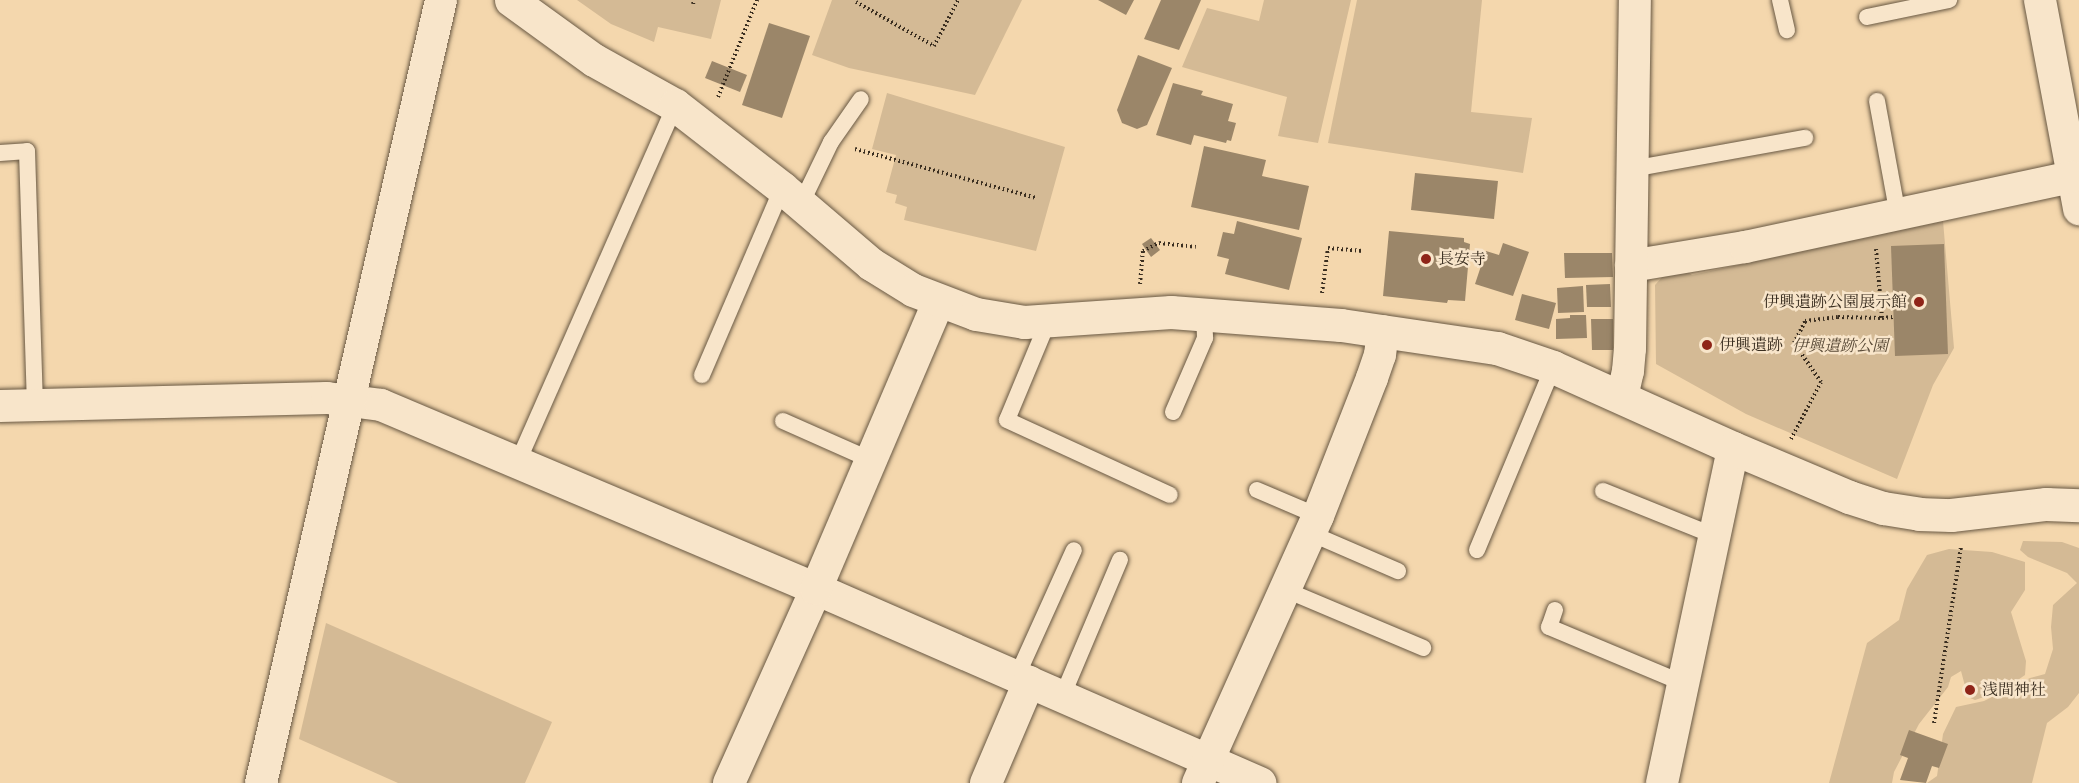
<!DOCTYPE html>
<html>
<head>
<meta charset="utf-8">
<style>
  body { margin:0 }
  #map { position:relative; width:2079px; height:783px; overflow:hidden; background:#f4d7ad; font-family:"IM FELL French Canon","Noto Serif JP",serif }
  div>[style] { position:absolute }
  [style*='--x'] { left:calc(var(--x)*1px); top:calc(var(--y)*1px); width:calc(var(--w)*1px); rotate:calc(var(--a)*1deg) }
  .green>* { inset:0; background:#d4ba95 }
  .building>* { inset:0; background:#9b8669 }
  .path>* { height:4px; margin-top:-2px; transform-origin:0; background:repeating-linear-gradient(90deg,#3a2e20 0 1.5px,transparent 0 4.5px) }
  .roads { filter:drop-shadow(0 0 2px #685843) drop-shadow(0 0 2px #685843) }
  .lane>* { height:16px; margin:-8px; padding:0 8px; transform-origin:8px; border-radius:8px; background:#f8e5ca }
  .street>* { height:32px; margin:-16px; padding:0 16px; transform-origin:16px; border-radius:16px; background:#f8e5ca }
  .secondary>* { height:33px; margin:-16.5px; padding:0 16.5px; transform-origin:16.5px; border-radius:16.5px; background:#f8e5ca }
  .dots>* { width:16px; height:16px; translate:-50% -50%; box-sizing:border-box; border:3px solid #f8e5ca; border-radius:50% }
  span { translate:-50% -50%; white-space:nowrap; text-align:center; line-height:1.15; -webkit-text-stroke:5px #f8e5ca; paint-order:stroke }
  .poi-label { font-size:16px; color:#3a2e20 }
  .left { translate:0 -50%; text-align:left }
  .right { translate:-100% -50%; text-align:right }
  .park-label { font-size:16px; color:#594a37; font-style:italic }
</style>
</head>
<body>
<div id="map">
  <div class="green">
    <div style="clip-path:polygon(577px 0,721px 0,711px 39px,658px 27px,654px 42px,611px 24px)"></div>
    <div style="clip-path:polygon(832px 0,1022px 0,975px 95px,849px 68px,812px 55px)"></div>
    <div style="clip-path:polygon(1264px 0,1351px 0,1318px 143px,1278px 136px,1287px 97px,1182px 67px,1207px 8px,1259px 21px)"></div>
    <div style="clip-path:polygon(1357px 0,1482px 0,1471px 112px,1532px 118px,1523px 173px,1328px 143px)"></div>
    <div style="clip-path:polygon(887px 93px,1065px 147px,1036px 251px,904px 220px,907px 207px,895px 203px,897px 195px,886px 192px,896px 155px,872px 149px)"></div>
    <div style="clip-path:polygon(1943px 221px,1954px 348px,1933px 385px,1897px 479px,1746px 414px,1656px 364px,1655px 285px,1664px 275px,1687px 271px,1692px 275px)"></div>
    <div style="clip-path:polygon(2023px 541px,2062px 542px,2079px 548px,2079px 693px,2068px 707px,2047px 723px,2032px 783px,1927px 783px,1937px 776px,1943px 734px,1956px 707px,1984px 701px,2030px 678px,2045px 674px,2053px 649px,2051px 627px,2053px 605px,2077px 583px,2067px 573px,2028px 557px,2020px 550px)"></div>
    <div style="clip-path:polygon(1949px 549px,1992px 552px,2025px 562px,2025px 590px,2011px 612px,2026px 661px,2025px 675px,2002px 691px,1975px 700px,1968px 697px,1961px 671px,1951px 677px,1948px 687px,1919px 724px,1894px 772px,1892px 783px,1829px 783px,1867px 643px,1899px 620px,1907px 589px,1927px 555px)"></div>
    <div style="clip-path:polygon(326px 623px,552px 722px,525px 783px,398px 783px,299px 739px)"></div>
  </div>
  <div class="building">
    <div style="clip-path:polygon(1098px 0,1134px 0,1126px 15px)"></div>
    <div style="clip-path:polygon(1161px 0,1201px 0,1179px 50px,1144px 39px)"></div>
    <div style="clip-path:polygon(769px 23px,810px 36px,782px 118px,742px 105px)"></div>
    <div style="clip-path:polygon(1138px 55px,1172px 68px,1147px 125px,1137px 129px,1122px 123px,1117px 110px)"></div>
    <div style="clip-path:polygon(712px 61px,747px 75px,740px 92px,705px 78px)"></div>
    <div style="clip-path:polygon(1173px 83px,1203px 91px,1201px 95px,1233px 104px,1228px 121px,1236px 123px,1231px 141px,1227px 140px,1226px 143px,1194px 135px,1191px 145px,1156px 135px)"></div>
    <div style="clip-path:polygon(1204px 146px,1266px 160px,1262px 176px,1309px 186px,1299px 230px,1191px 207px)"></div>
    <div style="clip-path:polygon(1415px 173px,1498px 181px,1494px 219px,1411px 210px)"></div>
    <div style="clip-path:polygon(1237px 221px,1302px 238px,1289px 290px,1225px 274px,1229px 259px,1217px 256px,1223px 232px,1234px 234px)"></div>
    <div style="clip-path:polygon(1389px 231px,1464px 238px,1464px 242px,1470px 244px,1465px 301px,1448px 300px,1447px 303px,1383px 296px)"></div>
    <div style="clip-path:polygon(1151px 238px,1160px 250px,1151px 257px,1142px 244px)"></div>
    <div style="clip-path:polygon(1503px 243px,1529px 252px,1513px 296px,1475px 284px,1486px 251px,1499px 255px)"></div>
    <div style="clip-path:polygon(1944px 244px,1948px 354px,1895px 356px,1891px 246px)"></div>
    <div style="clip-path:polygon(1564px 253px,1612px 253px,1613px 277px,1565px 278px)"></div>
    <div style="clip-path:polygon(1610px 284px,1611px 307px,1587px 307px,1586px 285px)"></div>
    <div style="clip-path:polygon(1583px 286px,1584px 312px,1558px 313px,1557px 288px)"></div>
    <div style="clip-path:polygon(1522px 294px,1556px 303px,1549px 329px,1515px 320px)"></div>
    <div style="clip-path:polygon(1570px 315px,1586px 315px,1587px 338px,1556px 339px,1556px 319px,1570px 318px)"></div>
    <div style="clip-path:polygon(1591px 319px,1613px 319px,1613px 350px,1592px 350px)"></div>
    <div style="clip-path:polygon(1909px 730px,1948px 744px,1939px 768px,1932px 766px,1926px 783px,1900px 780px,1908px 758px,1900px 755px)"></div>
  </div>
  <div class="path">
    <div style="--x:856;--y:2;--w:90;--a:29.4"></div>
    <div style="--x:934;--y:46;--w:52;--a:-62.4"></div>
    <div style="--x:693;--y:4;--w:4;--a:-76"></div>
    <div style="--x:718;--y:97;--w:105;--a:-68.1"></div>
    <div style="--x:855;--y:149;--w:188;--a:15.1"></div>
    <div style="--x:1876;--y:249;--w:69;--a:85"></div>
    <div style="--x:1882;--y:318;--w:11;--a:-5"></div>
    <div style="--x:1140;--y:284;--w:33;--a:-85"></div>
    <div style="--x:1143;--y:251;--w:18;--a:-27"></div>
    <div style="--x:1159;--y:243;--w:37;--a:6"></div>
    <div style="--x:1322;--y:293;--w:45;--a:-82.4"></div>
    <div style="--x:1328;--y:248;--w:35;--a:5"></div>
    <div style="--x:1791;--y:439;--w:64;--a:-62.2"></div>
    <div style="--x:1821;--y:382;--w:47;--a:-124.7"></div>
    <div style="--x:1794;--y:343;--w:25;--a:-63"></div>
    <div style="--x:1805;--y:321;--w:33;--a:-7"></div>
    <div style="--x:1838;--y:317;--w:44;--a:1.3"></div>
    <div style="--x:1934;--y:723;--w:179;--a:-81.3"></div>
  </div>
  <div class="roads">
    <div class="lane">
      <div style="--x:1780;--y:0;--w:31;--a:77"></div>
      <div style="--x:1867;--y:17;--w:84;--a:-11.7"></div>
      <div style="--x:1877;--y:101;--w:116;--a:79.6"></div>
      <div style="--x:0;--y:153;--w:27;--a:-4"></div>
      <div style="--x:27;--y:151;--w:253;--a:88.2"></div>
      <div style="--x:1632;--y:169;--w:176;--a:-10.2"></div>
      <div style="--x:801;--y:204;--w:69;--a:-64.2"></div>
      <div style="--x:831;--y:142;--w:52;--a:-55.1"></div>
      <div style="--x:1049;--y:319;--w:109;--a:112.6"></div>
      <div style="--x:1007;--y:420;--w:179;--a:24.7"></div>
      <div style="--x:702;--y:375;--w:203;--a:-66.8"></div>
      <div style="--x:1173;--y:412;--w:81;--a:-66.6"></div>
      <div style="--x:1205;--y:338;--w:23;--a:-92"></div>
      <div style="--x:783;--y:421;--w:96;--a:23.9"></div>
      <div style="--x:517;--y:464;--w:392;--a:-66.2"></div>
      <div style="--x:1257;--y:490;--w:66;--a:23.1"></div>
      <div style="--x:1603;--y:491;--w:121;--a:21.9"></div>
      <div style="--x:1310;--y:533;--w:96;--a:23.4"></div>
      <div style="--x:1477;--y:550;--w:198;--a:-67.4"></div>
      <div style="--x:1286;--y:590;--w:149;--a:22.9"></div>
      <div style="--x:1555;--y:610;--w:18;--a:109"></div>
      <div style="--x:1549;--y:627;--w:145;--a:22.7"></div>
      <div style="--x:1017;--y:676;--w:138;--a:-65.7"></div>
      <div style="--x:1062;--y:697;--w:149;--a:-67.1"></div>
    </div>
    <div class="street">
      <div style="--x:2040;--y:0;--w:213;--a:79.4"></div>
      <div style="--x:1631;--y:266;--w:116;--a:-9.5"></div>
      <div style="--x:1745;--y:247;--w:334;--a:-12.1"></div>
      <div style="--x:1622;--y:397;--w:27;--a:-77"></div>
      <div style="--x:1628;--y:371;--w:22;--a:-85"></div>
      <div style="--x:1630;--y:349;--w:349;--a:-89.2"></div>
      <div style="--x:0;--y:406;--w:327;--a:-1.4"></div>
      <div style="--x:327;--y:398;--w:54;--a:7.4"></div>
      <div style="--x:381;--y:405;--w:472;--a:22.9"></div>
      <div style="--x:816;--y:589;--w:485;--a:23.6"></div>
      <div style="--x:261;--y:783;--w:803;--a:-77.05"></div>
      <div style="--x:729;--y:783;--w:213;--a:-65.8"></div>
      <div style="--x:816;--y:589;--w:313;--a:-66.9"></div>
      <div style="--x:986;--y:783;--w:110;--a:-66.9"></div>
      <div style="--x:1198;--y:783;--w:293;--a:-65.8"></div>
      <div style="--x:1318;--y:516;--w:148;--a:-68.6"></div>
      <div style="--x:1372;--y:378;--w:24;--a:-71"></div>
      <div style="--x:1380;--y:355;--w:24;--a:-83"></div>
      <div style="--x:1662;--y:783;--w:342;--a:-78"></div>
    </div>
    <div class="secondary">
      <div style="--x:511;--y:0;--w:102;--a:35.9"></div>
      <div style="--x:594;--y:60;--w:93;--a:29.1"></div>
      <div style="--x:675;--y:105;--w:135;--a:37.8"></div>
      <div style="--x:782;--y:188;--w:117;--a:40.5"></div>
      <div style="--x:871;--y:264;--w:49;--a:31.8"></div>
      <div style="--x:913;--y:290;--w:67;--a:20.9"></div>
      <div style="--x:976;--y:314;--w:49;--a:9.5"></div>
      <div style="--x:1024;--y:322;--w:147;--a:-3.9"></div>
      <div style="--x:1171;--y:312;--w:170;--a:4.4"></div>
      <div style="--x:1341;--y:325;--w:158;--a:8.4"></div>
      <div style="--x:1497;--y:348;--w:59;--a:18.7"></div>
      <div style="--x:1553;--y:367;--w:197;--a:24.2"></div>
      <div style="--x:1733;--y:448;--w:126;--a:22.9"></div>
      <div style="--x:1849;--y:497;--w:36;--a:18"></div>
      <div style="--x:1883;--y:508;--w:36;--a:9"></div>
      <div style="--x:1919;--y:514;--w:32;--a:2"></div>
      <div style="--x:1951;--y:515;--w:96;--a:-6.6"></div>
      <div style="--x:2046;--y:504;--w:33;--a:2"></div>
    </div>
  </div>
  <div class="dots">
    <div style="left:1426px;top:259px;background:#8f2418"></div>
    <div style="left:1919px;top:302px;background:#8f2418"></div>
    <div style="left:1707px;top:345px;background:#8f2418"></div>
    <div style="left:1970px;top:690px;background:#8f2418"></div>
  </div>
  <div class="poi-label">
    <span class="left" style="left:1438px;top:259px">長安寺</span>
    <span class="right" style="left:1907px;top:302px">伊興遺跡公園展示館</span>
    <span class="left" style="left:1719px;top:345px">伊興遺跡</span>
    <span class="left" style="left:1982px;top:690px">浅間神社</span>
  </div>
  <div class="park-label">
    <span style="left:1840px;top:346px">伊興遺跡公園</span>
  </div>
</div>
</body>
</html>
